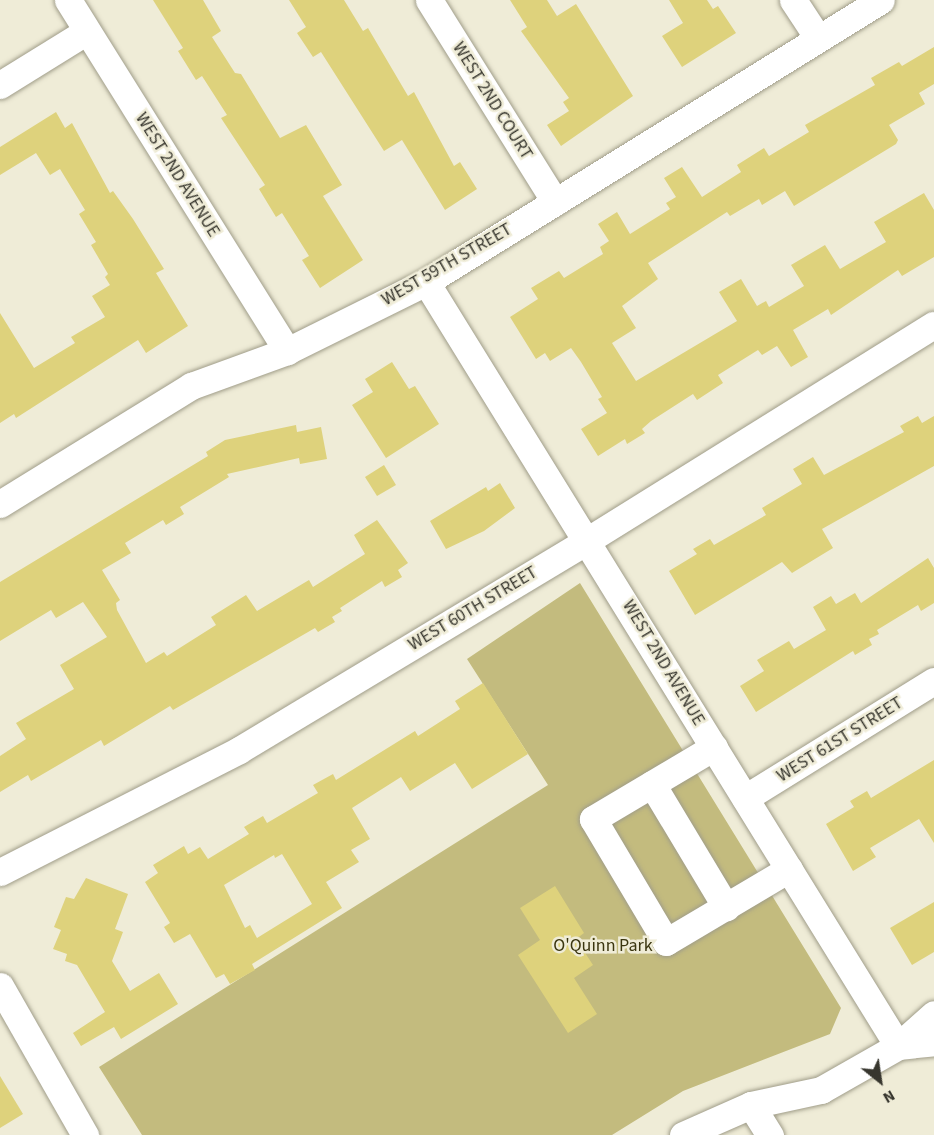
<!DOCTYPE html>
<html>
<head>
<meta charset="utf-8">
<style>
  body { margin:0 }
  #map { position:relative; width:934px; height:1135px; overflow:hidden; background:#efecd7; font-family:"Source Sans 3",sans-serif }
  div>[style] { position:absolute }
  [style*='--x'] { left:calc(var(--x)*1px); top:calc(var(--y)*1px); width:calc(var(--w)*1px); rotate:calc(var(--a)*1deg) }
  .green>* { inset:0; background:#c3bb7e }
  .building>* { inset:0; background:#ded27c }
  .roads { filter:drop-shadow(0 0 2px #a09d89) drop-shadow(0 0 2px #a09d89) }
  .minor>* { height:27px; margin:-13.5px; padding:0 13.5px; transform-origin:13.5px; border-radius:13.5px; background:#fff }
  span { translate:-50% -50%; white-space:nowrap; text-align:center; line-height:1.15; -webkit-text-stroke:5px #efecd7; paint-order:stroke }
  .street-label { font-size:18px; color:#37362e }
  .park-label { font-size:18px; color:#3a350f }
  .north { position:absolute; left:850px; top:1051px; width:60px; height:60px; -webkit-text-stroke:4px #efecd7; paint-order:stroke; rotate:150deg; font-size:16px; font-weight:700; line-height:24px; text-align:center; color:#37362e }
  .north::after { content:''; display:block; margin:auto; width:21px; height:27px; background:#37362e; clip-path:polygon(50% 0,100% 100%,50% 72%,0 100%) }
</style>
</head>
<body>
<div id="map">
  <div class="green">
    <div style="clip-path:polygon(580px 583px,841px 1008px,830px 1034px,683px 1091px,612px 1135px,142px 1135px,99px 1067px,548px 785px,467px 659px)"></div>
  </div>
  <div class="building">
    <div style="clip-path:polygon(153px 0,203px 0,221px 31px,212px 37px,235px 73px,241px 74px,280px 138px,306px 125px,342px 185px,323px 196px,363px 260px,320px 288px,302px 260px,309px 256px,282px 213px,276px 217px,259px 189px,265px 185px,221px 118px,227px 115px,202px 76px,196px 80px,178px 51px,183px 48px)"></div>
    <div style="clip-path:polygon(289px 0,344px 0,363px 31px,368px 28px,408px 96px,414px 92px,454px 166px,460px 162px,477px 189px,445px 210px,402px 140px,384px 151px,321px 52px,313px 57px,297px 33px,306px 27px)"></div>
    <div style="clip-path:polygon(510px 0,547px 0,557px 16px,576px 4px,633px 96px,561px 146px,547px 125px,569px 111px,563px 102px,569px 98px,521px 31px,527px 27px)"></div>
    <div style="clip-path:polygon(669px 0,707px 0,713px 9px,718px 6px,736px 33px,682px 67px,662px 36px,683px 23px)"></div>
    <div style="clip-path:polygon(934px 47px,934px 84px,919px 93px,925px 104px,889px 125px,898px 140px,896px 144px,794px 206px,785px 191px,762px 205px,759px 199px,730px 216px,727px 212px,648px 263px,658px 279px,622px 306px,636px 328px,612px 343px,636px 381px,737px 321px,719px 292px,741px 279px,757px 306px,766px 301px,769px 307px,804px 286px,791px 265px,825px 245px,840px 269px,886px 242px,874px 222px,924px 193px,934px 210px,934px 257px,902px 276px,898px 270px,831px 315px,828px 309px,793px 330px,808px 357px,791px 367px,777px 346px,762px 355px,758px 350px,718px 375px,723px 383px,697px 400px,693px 394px,651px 421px,642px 429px,645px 433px,627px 444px,625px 439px,598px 456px,581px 429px,607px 413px,598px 399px,602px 397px,581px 362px,571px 348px,550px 361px,545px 353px,536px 359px,510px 317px,538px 299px,531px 288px,559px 271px,564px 278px,603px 254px,600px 247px,609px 241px,598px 224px,617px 212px,630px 234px,670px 209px,666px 203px,676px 197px,664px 178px,682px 167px,702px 197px,741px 172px,737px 165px,764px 148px,769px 156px,809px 132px,805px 125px,875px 85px,871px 78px,899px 62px,902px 66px)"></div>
    <div style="clip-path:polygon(56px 112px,65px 128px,72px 123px,110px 193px,113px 191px,133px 219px,164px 269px,156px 273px,188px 326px,146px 353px,138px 340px,16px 418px,14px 414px,0 423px,0 313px,34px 368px,75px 343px,71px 337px,105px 317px,92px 296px,110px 285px,105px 277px,108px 274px,91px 245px,96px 242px,79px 214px,85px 210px,60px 169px,50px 175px,36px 153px,0 175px,0 147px)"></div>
    <div style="clip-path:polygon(392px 362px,409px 389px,415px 386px,439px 424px,386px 458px,352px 405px,373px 392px,365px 379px)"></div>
    <div style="clip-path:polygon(918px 416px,922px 423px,934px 416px,934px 466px,822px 529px,833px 548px,792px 573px,782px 562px,695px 615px,669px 571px,697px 554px,693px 549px,710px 539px,714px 545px,766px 515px,762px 508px,802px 484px,793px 469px,813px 457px,824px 475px,904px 432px,900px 426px)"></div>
    <div style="clip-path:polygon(296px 425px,297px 432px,321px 427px,327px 459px,300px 464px,299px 458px,227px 474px,229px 477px,180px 507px,184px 514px,166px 525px,163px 520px,125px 543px,131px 553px,102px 570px,120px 600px,116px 603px,117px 610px,146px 663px,164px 652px,167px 656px,216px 625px,211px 617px,246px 595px,257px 611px,309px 580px,313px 587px,365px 554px,354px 535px,377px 520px,408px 563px,398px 570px,402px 577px,385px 587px,382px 581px,340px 608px,342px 611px,332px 617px,335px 622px,318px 632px,315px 628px,173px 710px,170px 706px,104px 746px,101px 740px,31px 781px,28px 775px,0 792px,0 756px,26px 739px,16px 723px,74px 689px,60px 665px,107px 637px,83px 602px,56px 618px,51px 610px,0 641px,0 582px,208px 456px,206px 452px,225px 440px)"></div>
    <div style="clip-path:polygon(384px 465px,396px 485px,377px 496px,365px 477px)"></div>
    <div style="clip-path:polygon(500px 483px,515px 508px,484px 531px,446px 549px,430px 521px,486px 487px,488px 491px)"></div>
    <div style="clip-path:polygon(928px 558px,934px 568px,934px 603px,921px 611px,918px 605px,877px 630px,879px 634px,869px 639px,872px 645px,855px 655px,853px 651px,756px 712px,740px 686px,764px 671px,757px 660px,789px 641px,794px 649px,826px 630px,813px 607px,831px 596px,836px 604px,855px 593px,861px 603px)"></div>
    <div style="clip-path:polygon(evenodd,483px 683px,528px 754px,472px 789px,455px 763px,410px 791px,401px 777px,352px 808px,370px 839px,351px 850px,359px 862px,326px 882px,342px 908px,252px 964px,255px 970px,230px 984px,224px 974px,216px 978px,190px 934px,174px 943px,164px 927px,170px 923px,145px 882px,158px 873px,153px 865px,184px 846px,188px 854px,200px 847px,208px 859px,249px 834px,244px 827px,263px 816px,267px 823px,318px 793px,313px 785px,333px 774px,336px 780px,415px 731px,418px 736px,460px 709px,455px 701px,483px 683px,282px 854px,312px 904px,257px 938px,250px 925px,245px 928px,224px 885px,274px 855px,275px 858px,282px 854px)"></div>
    <div style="clip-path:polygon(934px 760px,934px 843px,919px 819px,870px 848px,876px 857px,853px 871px,826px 824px,854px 807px,850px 801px,867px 791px,871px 798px)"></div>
    <div style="clip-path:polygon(86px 878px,128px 894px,115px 929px,123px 932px,112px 961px,130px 991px,159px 973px,178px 1004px,121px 1039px,114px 1027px,81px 1046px,73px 1033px,105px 1012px,77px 965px,65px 961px,67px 954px,53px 949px,61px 930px,54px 927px,66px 897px,74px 899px)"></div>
    <div style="clip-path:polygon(555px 886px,584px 933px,576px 939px,593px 965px,574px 978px,597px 1014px,568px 1033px,518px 955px,540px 940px,520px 908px)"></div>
    <div style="clip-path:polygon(934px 902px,934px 952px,912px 965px,890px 928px)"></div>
    <div style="clip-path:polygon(0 1076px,23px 1114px,0 1128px)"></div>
  </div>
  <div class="roads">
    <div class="minor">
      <div style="--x:68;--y:0;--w:414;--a:58"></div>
      <div style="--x:429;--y:0;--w:238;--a:58"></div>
      <div style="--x:793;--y:0;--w:45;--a:56.7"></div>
      <div style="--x:0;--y:85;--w:102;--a:-31.8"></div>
      <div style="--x:426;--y:282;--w:898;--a:58.29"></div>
      <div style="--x:0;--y:504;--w:225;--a:-31.7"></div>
      <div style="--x:191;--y:386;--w:102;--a:-20"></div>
      <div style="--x:287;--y:351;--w:155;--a:-26.4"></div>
      <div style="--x:426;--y:282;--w:535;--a:-31.79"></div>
      <div style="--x:714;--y:747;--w:141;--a:149.2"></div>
      <div style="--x:593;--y:819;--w:143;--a:59.3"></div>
      <div style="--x:666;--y:942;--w:143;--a:-30.7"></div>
      <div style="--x:652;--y:784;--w:144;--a:59"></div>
      <div style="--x:745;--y:798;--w:222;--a:-31.8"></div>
      <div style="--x:0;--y:872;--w:268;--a:-27"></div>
      <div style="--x:239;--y:750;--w:407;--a:-31"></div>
      <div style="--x:588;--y:540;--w:407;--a:-31.9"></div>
      <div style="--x:0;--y:986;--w:172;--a:60.3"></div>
      <div style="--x:898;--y:1046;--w:36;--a:-6"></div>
      <div style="--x:751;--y:1105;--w:36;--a:58"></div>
      <div style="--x:683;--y:1135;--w:74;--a:-23.8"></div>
      <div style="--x:751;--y:1105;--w:72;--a:-12.1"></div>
      <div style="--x:821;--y:1090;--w:89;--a:-29.7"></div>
      <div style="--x:898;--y:1046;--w:48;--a:-41.6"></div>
    </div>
  </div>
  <div class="street-label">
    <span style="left:492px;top:101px;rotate:58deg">WEST 2ND COURT</span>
    <span style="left:177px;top:175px;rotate:58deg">WEST 2ND AVENUE</span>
    <span style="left:447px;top:265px;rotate:-30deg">WEST 59TH STREET</span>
    <span style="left:473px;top:609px;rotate:-31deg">WEST 60TH STREET</span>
    <span style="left:663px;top:663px;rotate:59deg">WEST 2ND AVENUE</span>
    <span style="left:840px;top:740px;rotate:-32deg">WEST 61ST STREET</span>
  </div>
  <div class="park-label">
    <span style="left:603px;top:946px">O'Quinn Park</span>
  </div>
  <div class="north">N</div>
</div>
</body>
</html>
